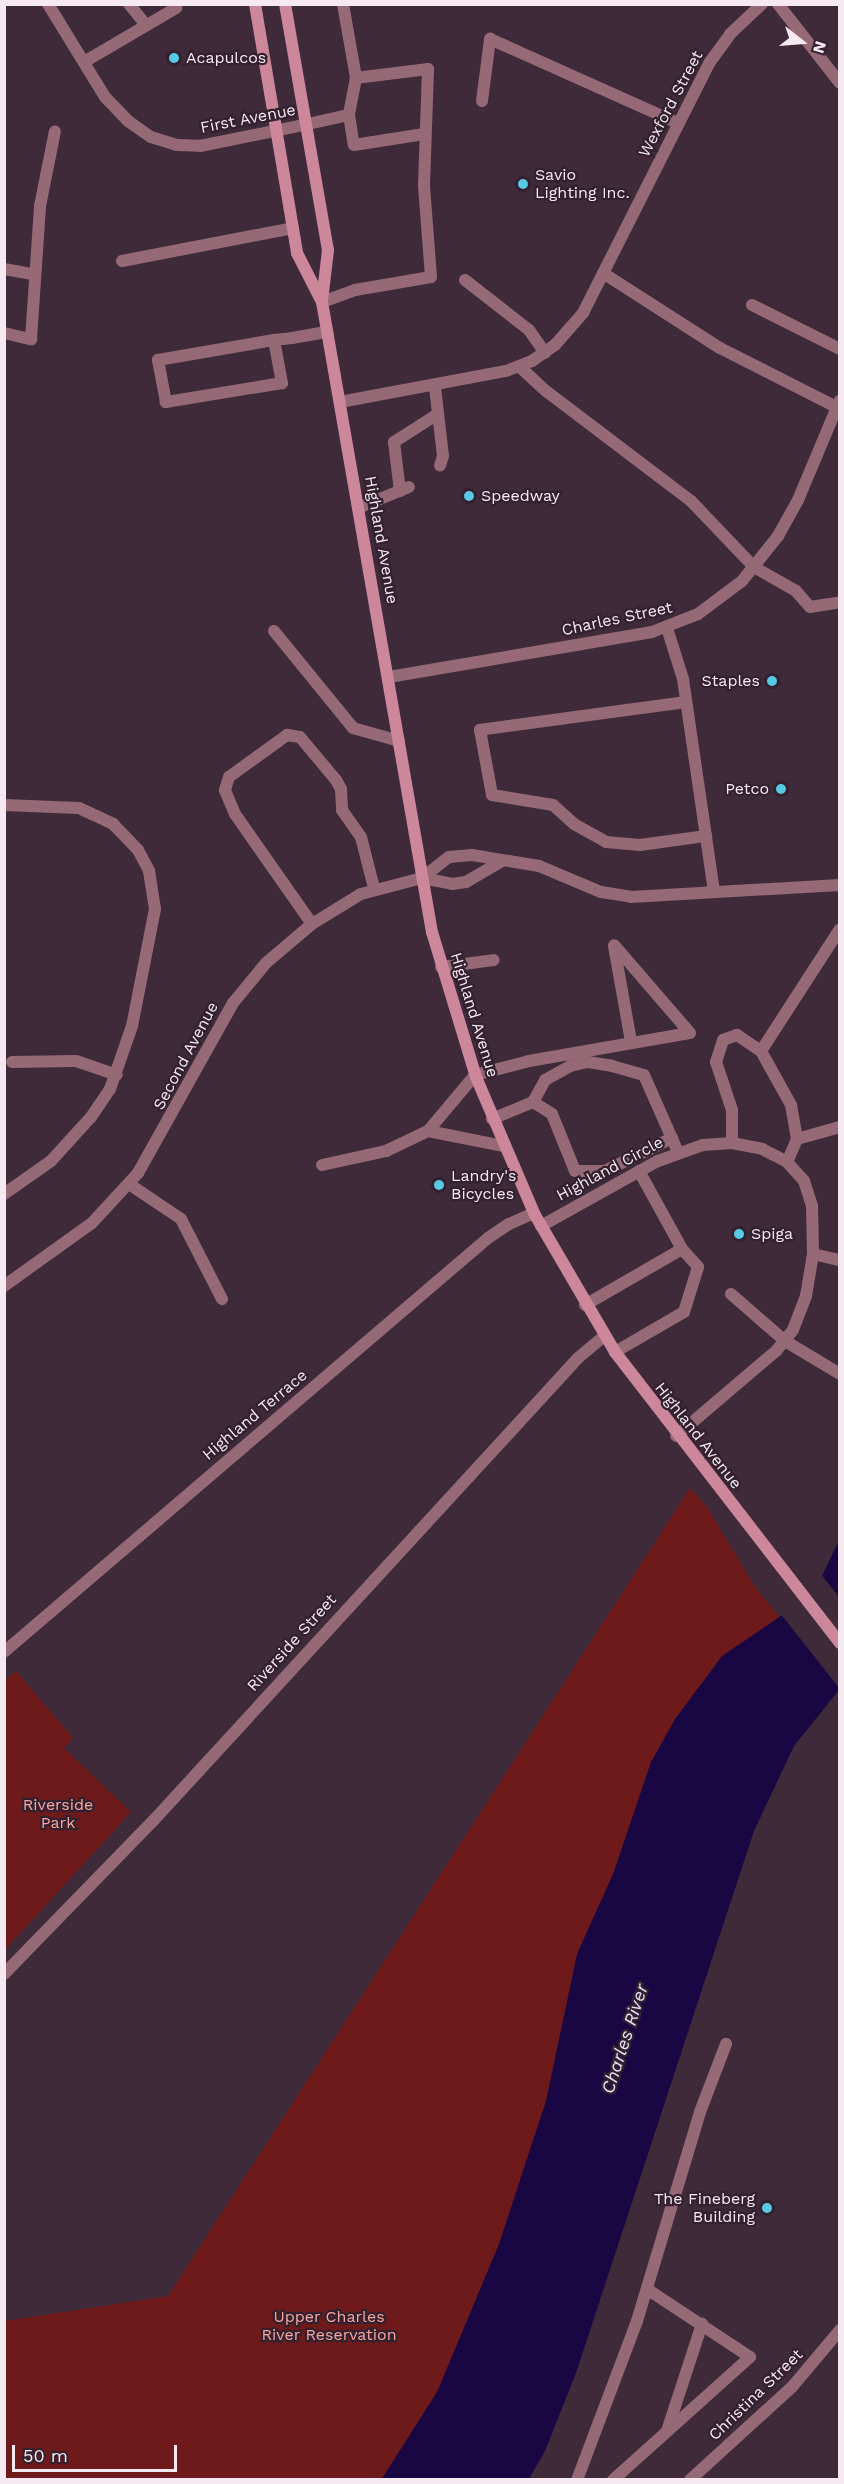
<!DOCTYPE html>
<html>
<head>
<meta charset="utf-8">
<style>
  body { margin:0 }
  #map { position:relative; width:844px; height:2484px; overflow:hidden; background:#3f2a39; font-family:"Work Sans",sans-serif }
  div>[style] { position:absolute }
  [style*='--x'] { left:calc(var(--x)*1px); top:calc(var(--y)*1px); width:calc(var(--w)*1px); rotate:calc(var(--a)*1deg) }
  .green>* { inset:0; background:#6e1a1b }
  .water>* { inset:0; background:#190743 }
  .pier>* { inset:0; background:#3f2a39 }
  .service>* { height:12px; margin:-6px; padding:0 6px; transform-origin:6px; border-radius:6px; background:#956976 }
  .minor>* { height:12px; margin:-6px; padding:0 6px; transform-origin:6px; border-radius:6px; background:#956976 }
  .secondary>* { height:12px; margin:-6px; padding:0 6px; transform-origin:6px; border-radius:6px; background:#cc879b }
  .dots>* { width:16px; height:16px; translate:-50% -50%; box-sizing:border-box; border:3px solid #34212f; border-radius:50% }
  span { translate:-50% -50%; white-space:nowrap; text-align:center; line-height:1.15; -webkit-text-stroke:4.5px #34212f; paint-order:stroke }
  .poi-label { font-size:16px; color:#f6e9f2 }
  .left { translate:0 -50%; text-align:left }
  .right { translate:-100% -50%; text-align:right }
  .street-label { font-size:16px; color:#f6e9f2 }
  .park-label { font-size:16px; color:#f6a6a0 }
  .water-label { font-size:18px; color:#e2e1f9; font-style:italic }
  .frame { position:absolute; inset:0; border:6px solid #f6e9f2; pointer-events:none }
  .north { position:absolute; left:772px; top:12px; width:60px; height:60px; -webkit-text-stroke:4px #34212f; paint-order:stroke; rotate:107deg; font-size:16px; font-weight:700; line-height:24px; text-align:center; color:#f6e9f2 }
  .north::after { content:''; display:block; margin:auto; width:21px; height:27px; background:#f6e9f2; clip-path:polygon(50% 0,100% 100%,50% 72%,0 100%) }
  .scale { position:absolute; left:12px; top:2445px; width:165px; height:27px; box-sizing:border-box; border:3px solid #f6e9f2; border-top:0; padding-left:8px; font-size:18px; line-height:21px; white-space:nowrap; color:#f6e9f2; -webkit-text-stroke:4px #34212f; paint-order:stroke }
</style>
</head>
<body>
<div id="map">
  <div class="green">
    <div style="clip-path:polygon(690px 1488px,707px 1507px,755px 1587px,781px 1619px,428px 2479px,5px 2480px,5px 2321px,168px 2296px)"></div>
    <div style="clip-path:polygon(16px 1671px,73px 1738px,64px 1748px,131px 1812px,5px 1950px,4px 1681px)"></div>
  </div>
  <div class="water">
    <div style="clip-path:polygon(839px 1540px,839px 1690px,794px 1746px,754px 1831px,576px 2373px,545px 2451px,529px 2479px,381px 2480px,437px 2392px,499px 2244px,546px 2101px,577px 1954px,613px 1874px,651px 1762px,675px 1719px,722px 1656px,794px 1607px,823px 1574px)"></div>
  </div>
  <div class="pier">
    <div style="clip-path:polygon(820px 1573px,839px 1597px,839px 1688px,780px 1613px)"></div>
  </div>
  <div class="service">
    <div style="--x:129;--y:4;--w:27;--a:51"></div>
    <div style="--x:343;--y:4;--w:75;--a:80"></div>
    <div style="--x:356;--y:78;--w:38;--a:101"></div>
    <div style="--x:349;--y:115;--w:30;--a:81"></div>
    <div style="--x:354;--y:145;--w:71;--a:-8.9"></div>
    <div style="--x:84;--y:62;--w:107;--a:-30.4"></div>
    <div style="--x:176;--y:8;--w:4;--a:-117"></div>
    <div style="--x:482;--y:101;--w:63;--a:-82.6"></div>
    <div style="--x:490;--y:39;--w:206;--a:24.1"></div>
    <div style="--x:308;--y:124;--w:42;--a:-12.4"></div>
    <div style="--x:122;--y:261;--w:174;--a:-10.9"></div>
    <div style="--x:4;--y:269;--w:29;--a:10"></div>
    <div style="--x:603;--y:273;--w:139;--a:32.7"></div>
    <div style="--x:720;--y:348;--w:135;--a:26.9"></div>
    <div style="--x:465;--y:280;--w:81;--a:38"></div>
    <div style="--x:529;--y:330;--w:28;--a:55"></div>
    <div style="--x:322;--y:302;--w:35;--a:-20"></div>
    <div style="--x:355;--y:290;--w:77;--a:-9.7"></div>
    <div style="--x:431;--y:277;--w:92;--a:-94.4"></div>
    <div style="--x:424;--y:185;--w:116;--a:-88"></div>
    <div style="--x:428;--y:69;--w:73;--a:172.9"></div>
    <div style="--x:752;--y:305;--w:98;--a:26.6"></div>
    <div style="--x:4;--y:333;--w:28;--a:13"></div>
    <div style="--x:31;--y:339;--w:133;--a:-86.1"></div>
    <div style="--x:40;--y:206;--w:76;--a:-78.7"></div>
    <div style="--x:274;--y:340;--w:44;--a:79.5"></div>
    <div style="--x:282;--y:383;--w:118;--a:170.7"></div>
    <div style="--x:166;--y:402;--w:43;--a:-100.8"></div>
    <div style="--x:158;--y:360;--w:118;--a:-9.8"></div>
    <div style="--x:274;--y:340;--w:18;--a:-6"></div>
    <div style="--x:292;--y:338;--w:36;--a:-10"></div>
    <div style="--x:520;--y:367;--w:35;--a:43"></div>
    <div style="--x:546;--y:391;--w:182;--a:37.2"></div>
    <div style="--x:691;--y:501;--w:91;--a:46.3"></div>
    <div style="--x:754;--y:567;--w:48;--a:29.7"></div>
    <div style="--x:796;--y:591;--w:21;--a:49"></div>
    <div style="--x:810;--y:607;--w:30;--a:-9"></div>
    <div style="--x:435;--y:387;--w:69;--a:83.4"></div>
    <div style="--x:443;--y:456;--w:10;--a:107"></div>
    <div style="--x:400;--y:491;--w:49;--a:-97"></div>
    <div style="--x:394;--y:442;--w:52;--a:-32.5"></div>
    <div style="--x:358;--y:508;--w:55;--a:-22.4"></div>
    <div style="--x:667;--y:628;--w:53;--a:72.6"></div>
    <div style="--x:683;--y:679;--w:214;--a:81.7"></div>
    <div style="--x:274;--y:631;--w:125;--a:50.8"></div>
    <div style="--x:353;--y:728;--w:48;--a:15.8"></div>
    <div style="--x:686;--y:702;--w:208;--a:172.3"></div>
    <div style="--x:480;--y:730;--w:66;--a:79.5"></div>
    <div style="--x:492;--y:795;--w:62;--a:9.3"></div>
    <div style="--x:553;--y:805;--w:28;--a:42"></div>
    <div style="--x:574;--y:824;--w:37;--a:29"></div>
    <div style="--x:606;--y:842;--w:34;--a:5"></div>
    <div style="--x:640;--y:845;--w:67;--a:-7.8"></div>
    <div style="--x:4;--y:805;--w:75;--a:2.3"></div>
    <div style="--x:79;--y:808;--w:38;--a:25"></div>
    <div style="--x:113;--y:824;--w:36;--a:46"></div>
    <div style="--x:138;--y:850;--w:24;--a:62"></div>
    <div style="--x:149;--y:871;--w:38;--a:81"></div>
    <div style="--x:155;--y:909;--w:119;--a:101.1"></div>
    <div style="--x:132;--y:1026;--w:67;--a:109.2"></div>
    <div style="--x:110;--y:1089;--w:34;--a:124"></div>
    <div style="--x:91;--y:1117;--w:59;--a:132.3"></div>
    <div style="--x:51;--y:1161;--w:57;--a:144.9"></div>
    <div style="--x:422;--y:878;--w:34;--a:-38"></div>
    <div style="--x:449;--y:857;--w:23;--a:-5"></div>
    <div style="--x:472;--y:855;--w:68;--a:9.3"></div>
    <div style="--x:539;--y:866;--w:67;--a:22.8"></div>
    <div style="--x:601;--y:892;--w:30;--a:9"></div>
    <div style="--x:631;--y:897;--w:209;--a:-3.3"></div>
    <div style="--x:422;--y:878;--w:31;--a:11"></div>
    <div style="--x:452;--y:884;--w:14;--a:-8"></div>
    <div style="--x:466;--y:882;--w:42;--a:-30.3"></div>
    <div style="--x:312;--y:924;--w:134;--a:-125"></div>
    <div style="--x:235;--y:814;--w:26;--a:-113"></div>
    <div style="--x:225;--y:790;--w:14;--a:-73"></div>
    <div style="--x:229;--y:777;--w:72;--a:-35.9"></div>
    <div style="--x:287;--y:735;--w:13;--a:9"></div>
    <div style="--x:300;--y:737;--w:56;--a:50.1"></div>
    <div style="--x:336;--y:780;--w:10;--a:61"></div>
    <div style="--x:341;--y:789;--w:21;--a:87"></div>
    <div style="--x:342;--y:810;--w:33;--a:55"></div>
    <div style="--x:361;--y:837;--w:53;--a:75.7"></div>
    <div style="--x:614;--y:946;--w:97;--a:79.9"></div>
    <div style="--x:441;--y:967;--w:53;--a:-7.5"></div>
    <div style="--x:761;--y:1051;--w:145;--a:-57.1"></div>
    <div style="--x:12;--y:1062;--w:64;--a:-0.9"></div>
    <div style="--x:76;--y:1061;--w:43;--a:18.9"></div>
    <div style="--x:533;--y:1102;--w:22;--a:32"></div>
    <div style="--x:552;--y:1114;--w:61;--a:68"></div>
    <div style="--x:575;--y:1171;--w:30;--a:0"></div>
    <div style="--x:605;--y:1171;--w:75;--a:-26.2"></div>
    <div style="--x:492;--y:1119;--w:44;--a:-22.5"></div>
    <div style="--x:533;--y:1102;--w:25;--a:-61"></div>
    <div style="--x:545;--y:1080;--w:29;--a:-29"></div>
    <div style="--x:570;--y:1066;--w:18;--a:-13"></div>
    <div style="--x:588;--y:1062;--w:24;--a:9"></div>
    <div style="--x:612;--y:1066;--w:33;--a:16"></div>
    <div style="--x:644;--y:1075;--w:84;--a:66.2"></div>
    <div style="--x:428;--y:1131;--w:76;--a:11.3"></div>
    <div style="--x:797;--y:1139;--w:45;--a:-15.6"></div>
    <div style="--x:322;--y:1165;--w:66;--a:-12.3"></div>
    <div style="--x:386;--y:1151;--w:47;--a:-25.5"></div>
    <div style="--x:428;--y:1131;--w:73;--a:-50"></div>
    <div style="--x:475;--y:1075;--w:56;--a:-14.5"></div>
    <div style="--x:529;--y:1061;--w:163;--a:-9.9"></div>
    <div style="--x:690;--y:1033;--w:116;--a:-130.8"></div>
    <div style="--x:639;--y:1171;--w:89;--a:61.1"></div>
    <div style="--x:129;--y:1184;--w:63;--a:33.9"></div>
    <div style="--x:181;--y:1219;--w:90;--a:62.9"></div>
    <div style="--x:813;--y:1254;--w:28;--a:13"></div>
    <div style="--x:731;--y:1294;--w:72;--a:41"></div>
    <div style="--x:785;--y:1341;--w:64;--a:31"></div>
    <div style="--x:585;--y:1305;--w:112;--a:-30"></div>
    <div style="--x:682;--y:1249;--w:24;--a:48"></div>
    <div style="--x:698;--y:1267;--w:47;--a:107.3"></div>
    <div style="--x:684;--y:1312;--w:80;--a:149.9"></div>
    <div style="--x:667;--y:2431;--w:113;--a:-71.9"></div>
    <div style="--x:577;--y:2480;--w:170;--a:-69.3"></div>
    <div style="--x:637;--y:2321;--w:218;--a:-73.2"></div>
    <div style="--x:700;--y:2112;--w:73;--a:-69.1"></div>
    <div style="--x:613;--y:2480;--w:184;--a:-41.9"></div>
    <div style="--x:750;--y:2357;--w:123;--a:-146.6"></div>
  </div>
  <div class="minor">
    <div style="--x:48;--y:4;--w:109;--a:58.5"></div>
    <div style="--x:105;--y:97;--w:33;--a:46"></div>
    <div style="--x:128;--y:121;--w:28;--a:35"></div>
    <div style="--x:151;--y:137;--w:27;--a:17"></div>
    <div style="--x:177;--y:145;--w:23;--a:2"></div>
    <div style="--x:200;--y:146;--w:110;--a:-11.5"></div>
    <div style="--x:778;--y:4;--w:100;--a:51.9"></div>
    <div style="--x:340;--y:402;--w:169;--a:-10.6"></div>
    <div style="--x:506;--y:371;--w:28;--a:-21"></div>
    <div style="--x:532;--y:361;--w:28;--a:-35"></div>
    <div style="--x:555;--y:345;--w:43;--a:-48.8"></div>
    <div style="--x:583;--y:313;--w:281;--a:-63.2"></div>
    <div style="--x:710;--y:62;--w:34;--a:-54"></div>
    <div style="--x:730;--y:34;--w:44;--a:-43.2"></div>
    <div style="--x:389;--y:677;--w:267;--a:-9.7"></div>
    <div style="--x:652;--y:632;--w:49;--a:-21.4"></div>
    <div style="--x:698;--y:614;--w:55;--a:-36.9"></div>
    <div style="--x:742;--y:581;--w:58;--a:-51.3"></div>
    <div style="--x:778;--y:536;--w:41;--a:-60.9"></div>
    <div style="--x:798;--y:500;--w:108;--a:-67.2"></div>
    <div style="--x:732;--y:1143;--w:33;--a:-90"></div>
    <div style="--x:732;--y:1110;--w:51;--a:-108.4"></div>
    <div style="--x:716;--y:1062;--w:23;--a:-72"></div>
    <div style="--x:723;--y:1040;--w:15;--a:-20"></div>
    <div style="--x:737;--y:1035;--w:29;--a:34"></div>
    <div style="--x:761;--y:1051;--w:62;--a:60.9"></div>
    <div style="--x:791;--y:1105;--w:35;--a:80"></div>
    <div style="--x:797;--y:1139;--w:25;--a:113"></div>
    <div style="--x:541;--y:1226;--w:134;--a:-29.1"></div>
    <div style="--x:658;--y:1161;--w:48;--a:-19.6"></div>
    <div style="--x:703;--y:1145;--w:29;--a:-4"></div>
    <div style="--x:732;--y:1143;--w:31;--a:11"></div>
    <div style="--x:762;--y:1149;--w:28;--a:27"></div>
    <div style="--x:787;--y:1162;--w:25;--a:48"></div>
    <div style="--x:804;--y:1181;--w:25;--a:72"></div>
    <div style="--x:812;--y:1205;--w:49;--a:88.8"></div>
    <div style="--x:813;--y:1254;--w:43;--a:99.5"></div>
    <div style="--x:806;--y:1296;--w:36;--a:111"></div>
    <div style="--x:793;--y:1330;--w:27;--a:129"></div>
    <div style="--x:776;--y:1351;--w:131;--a:139.6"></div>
    <div style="--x:4;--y:1286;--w:108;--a:-35.6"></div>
    <div style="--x:92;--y:1223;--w:68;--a:-47.4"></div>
    <div style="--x:138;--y:1173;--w:195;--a:-60.8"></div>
    <div style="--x:233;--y:1003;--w:52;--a:-50.5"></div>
    <div style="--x:266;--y:963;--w:60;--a:-40.3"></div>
    <div style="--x:312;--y:924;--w:57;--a:-31.5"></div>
    <div style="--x:361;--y:894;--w:63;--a:-14.7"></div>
    <div style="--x:4;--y:1652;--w:637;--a:-40.54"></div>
    <div style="--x:488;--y:1238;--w:25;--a:-34"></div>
    <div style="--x:509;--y:1224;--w:27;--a:-24"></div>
    <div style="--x:4;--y:1974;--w:214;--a:-45.8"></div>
    <div style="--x:153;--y:1821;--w:628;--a:-47.45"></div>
    <div style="--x:578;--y:1358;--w:34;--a:-40"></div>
    <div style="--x:690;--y:2480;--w:138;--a:-42.4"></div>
    <div style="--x:792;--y:2387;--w:75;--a:-49.9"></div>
  </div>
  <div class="secondary">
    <div style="--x:255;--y:4;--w:253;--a:80.4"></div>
    <div style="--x:297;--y:253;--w:55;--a:63"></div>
    <div style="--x:322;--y:302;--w:640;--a:80.1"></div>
    <div style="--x:432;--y:932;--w:152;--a:73.1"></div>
    <div style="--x:476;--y:1077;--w:150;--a:66.9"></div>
    <div style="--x:535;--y:1215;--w:159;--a:59.7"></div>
    <div style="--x:615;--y:1352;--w:368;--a:52.3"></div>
    <div style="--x:285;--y:4;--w:250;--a:80.1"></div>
    <div style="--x:328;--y:250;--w:51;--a:96.7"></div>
  </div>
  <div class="dots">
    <div style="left:174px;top:58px;background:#57c9e3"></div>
    <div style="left:523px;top:184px;background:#57c9e3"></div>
    <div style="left:469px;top:496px;background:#57c9e3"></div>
    <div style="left:772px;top:681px;background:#57c9e3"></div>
    <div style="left:781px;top:789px;background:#57c9e3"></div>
    <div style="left:439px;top:1185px;background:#57c9e3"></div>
    <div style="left:739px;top:1234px;background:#57c9e3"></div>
    <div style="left:767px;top:2208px;background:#57c9e3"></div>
  </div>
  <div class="poi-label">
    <span class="left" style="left:186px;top:58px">Acapulcos</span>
    <span class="left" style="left:535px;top:184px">Savio<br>Lighting Inc.</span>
    <span class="left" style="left:481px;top:496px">Speedway</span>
    <span class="right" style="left:760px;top:681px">Staples</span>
    <span class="right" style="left:769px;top:789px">Petco</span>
    <span class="left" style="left:451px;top:1185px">Landry's<br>Bicycles</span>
    <span class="left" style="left:751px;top:1234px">Spiga</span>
    <span class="right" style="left:755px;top:2208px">The Fineberg<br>Building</span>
  </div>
  <div class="street-label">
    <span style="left:671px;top:104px;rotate:-62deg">Wexford Street</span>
    <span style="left:248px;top:119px;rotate:-11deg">First Avenue</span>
    <span style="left:381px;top:540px;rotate:80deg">Highland Avenue</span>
    <span style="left:617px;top:619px;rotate:-12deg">Charles Street</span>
    <span style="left:474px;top:1015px;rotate:73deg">Highland Avenue</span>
    <span style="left:186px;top:1056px;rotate:-62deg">Second Avenue</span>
    <span style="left:610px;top:1169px;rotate:-28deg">Highland Circle</span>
    <span style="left:255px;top:1415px;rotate:-40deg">Highland Terrace</span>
    <span style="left:698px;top:1436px;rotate:52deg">Highland Avenue</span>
    <span style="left:292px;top:1643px;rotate:-48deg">Riverside Street</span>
    <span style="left:756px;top:2395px;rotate:-44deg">Christina Street</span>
  </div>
  <div class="park-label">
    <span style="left:58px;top:1814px">Riverside<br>Park</span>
    <span style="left:329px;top:2326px">Upper Charles<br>River Reservation</span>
  </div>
  <div class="water-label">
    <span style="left:625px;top:2039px;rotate:-72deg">Charles River</span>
  </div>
  <div class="frame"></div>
  <div class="north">N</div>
  <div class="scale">50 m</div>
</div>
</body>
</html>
